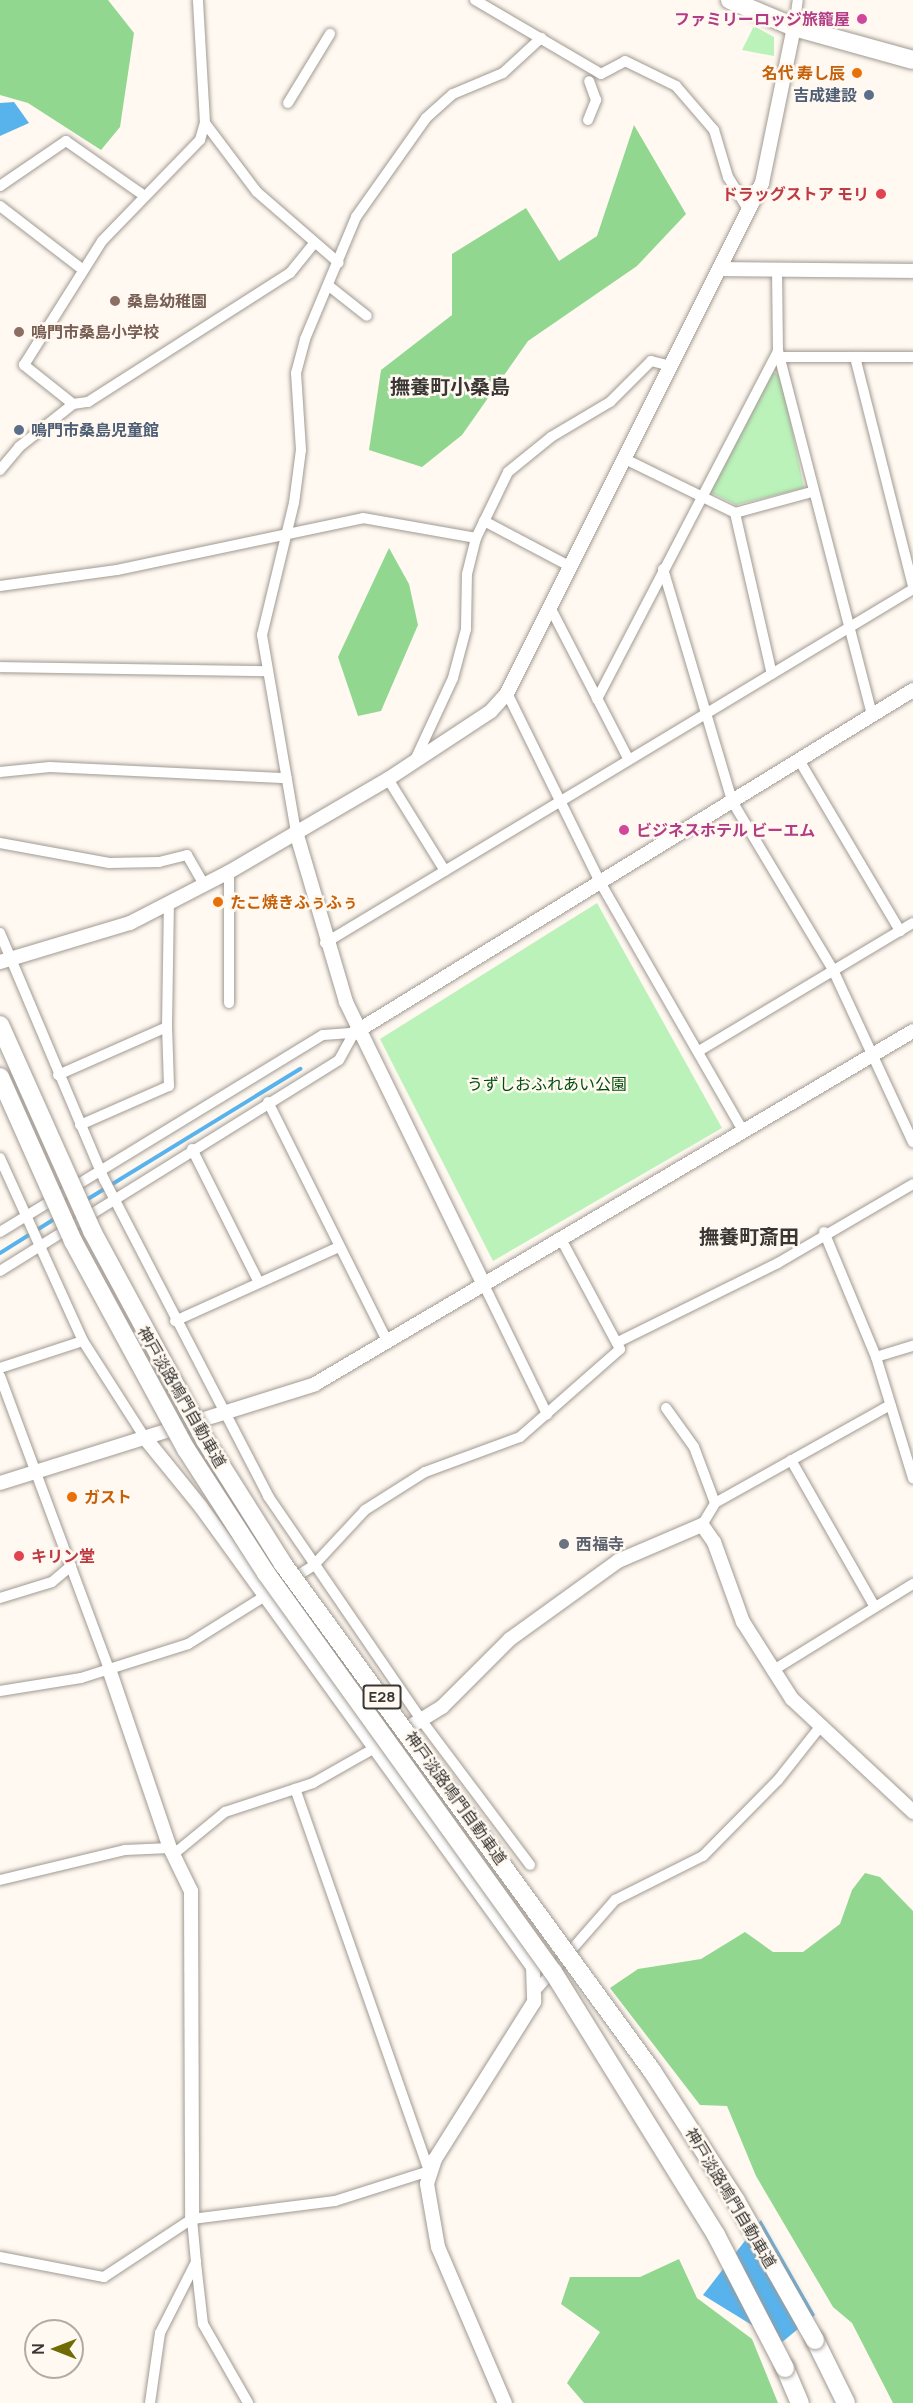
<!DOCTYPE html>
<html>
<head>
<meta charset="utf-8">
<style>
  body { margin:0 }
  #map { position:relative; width:913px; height:2403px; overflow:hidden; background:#fff9f1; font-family:Manrope,"Noto Sans JP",sans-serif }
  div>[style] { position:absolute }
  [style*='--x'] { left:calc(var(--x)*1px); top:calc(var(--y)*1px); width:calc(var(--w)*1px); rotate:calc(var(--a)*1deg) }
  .green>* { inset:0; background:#bbf2ba }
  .forest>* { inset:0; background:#91d790 }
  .water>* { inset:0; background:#58b3ec }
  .stream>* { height:4px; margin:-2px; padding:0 2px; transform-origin:2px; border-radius:2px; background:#58b3ec }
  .roads { filter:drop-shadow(0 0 2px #a19a92) drop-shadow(0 0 2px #a19a92) }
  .street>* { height:10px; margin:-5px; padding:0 5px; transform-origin:5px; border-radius:5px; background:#fff }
  .secondary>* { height:14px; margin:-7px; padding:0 7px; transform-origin:7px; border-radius:7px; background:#fff }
  .highway>* { height:18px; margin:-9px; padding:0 9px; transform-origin:9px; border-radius:9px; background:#fff }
  .bridges { filter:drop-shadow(0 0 2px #a19a92) drop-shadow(0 0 2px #a19a92) }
  .highway-bridge>* { height:18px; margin:-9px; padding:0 9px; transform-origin:9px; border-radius:9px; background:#fff }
  .dots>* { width:16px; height:16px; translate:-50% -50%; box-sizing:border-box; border:3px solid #fff9f1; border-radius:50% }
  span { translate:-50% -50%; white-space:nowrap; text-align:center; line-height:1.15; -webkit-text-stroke:5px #fff9f1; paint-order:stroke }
  .shield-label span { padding:2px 4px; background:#fff9f1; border:2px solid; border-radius:4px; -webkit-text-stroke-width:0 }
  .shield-label { font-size:15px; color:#393633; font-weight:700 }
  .hotel-label { font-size:16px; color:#b23c85; font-weight:700 }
  .right { translate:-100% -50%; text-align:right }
  .left { translate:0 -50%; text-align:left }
  .food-label { font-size:16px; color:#c56008; font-weight:700 }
  .service-label { font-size:16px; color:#4e5e75; font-weight:700 }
  .health-label { font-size:16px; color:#be3a42; font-weight:700 }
  .education-label { font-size:16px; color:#785e54; font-weight:700 }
  .park-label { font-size:16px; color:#004e0a }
  .street-label { font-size:16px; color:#393633 }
  .worship-label { font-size:16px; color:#5b616d; font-weight:700 }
  .quarter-label { font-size:20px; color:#393633; font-weight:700 }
  .north { position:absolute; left:24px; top:2319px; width:60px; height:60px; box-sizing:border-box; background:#fff9f1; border:2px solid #b0aba5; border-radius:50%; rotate:270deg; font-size:16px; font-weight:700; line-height:24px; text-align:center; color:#393633 }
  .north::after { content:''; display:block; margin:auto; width:21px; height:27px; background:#706b06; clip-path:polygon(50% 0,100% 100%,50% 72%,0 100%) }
</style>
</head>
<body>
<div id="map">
  <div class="green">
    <div style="clip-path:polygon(754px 26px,774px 37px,774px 56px,742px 50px)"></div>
    <div style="clip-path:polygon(772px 372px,781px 375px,804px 488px,736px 505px,710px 492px)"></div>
    <div style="clip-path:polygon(597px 903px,722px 1128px,493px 1261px,380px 1039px)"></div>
  </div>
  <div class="forest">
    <div style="clip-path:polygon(0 0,108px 0,134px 33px,120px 127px,101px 150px,28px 103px,0 95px)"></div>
    <div style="clip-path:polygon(634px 125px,686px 214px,637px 266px,528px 341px,462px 435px,422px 467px,369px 450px,381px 370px,452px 315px,452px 254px,526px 208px,559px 261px,597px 236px)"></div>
    <div style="clip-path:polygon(389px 548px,409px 584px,418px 625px,381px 711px,358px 716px,338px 657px)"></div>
    <div style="clip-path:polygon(865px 1873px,880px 1877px,913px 1911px,913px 2403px,893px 2403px,852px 2323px,833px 2307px,756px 2176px,727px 2106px,700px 2105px,610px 1988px,638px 1969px,701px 1959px,745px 1932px,773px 1952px,803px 1952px,840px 1924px,852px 1890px)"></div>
    <div style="clip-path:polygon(679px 2259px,697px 2298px,752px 2339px,778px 2403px,584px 2403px,567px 2383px,600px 2332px,561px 2304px,570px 2277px,640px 2277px)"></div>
  </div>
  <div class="water">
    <div style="clip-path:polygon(14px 102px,29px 123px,0 136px,0 103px)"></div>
    <div style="clip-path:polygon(761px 2220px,815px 2315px,781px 2343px,703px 2295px)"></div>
  </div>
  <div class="stream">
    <div style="--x:83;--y:1202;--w:255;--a:-31.5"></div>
    <div style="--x:0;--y:1253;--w:66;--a:-32"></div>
  </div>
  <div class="roads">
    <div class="street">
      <div style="--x:475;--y:0;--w:146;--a:30.4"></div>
      <div style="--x:601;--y:74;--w:27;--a:-28"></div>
      <div style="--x:625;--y:61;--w:57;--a:26.1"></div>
      <div style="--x:676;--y:86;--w:58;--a:49.2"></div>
      <div style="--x:714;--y:130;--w:49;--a:73.4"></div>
      <div style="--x:728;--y:177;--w:38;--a:58"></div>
      <div style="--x:794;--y:27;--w:27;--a:-82"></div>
      <div style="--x:288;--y:103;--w:81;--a:-58.7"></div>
      <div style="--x:588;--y:120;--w:22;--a:-68"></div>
      <div style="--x:596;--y:100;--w:20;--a:-110"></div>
      <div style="--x:205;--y:123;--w:86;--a:53"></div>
      <div style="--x:257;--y:192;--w:108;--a:40.9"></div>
      <div style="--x:0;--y:186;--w:80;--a:-34.3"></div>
      <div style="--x:66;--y:141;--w:94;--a:35"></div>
      <div style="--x:0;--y:206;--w:105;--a:37.6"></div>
      <div style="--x:777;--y:270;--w:81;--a:89.3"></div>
      <div style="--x:778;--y:351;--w:375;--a:75.5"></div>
      <div style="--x:329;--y:286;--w:48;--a:38.3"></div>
      <div style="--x:780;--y:357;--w:133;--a:0"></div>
      <div style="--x:855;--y:357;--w:236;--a:75.8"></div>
      <div style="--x:73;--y:404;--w:63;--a:-141.5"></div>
      <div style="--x:24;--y:365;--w:146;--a:-57.8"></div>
      <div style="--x:102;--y:241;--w:141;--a:-45.9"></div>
      <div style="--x:200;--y:140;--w:18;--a:-74"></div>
      <div style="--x:205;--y:123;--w:123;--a:-93.3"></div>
      <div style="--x:625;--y:459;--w:123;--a:26.1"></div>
      <div style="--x:735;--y:513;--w:80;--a:-15.3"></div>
      <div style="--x:0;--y:470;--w:30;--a:-50"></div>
      <div style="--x:19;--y:447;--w:69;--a:-38.5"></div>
      <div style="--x:73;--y:404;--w:15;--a:-8"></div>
      <div style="--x:88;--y:402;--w:240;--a:-32.6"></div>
      <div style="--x:290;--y:273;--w:36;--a:-51"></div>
      <div style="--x:735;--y:513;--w:165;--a:77.1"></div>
      <div style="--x:484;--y:521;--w:98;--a:27.9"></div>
      <div style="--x:663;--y:569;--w:242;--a:73.4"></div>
      <div style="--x:732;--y:801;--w:197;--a:59.1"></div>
      <div style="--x:833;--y:970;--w:190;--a:65.1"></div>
      <div style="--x:0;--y:586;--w:118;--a:-7.8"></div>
      <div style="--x:117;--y:570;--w:251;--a:-11.9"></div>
      <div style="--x:363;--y:518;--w:115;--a:10"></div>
      <div style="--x:551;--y:609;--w:168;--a:62.7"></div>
      <div style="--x:0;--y:667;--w:264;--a:0.9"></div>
      <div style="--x:507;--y:693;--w:211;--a:63.8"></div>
      <div style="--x:600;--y:882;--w:289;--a:60.1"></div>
      <div style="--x:597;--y:699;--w:392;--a:-62.5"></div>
      <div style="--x:415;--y:760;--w:90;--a:-65.1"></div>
      <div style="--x:453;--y:678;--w:51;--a:-75.1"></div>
      <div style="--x:466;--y:629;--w:55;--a:-89"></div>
      <div style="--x:467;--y:574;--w:37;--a:-76"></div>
      <div style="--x:476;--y:538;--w:73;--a:-64.1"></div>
      <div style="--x:508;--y:472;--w:55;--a:-39.1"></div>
      <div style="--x:551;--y:437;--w:69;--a:-30.7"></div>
      <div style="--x:610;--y:402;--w:58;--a:-45"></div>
      <div style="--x:651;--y:361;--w:21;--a:14"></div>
      <div style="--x:799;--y:760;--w:199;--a:59.4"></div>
      <div style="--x:0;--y:772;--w:50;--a:-5.7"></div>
      <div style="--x:50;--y:767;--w:237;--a:2.7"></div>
      <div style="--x:388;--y:779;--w:108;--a:58.2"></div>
      <div style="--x:296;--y:832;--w:200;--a:-99.8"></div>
      <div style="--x:262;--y:635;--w:136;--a:-76.4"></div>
      <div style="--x:294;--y:503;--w:53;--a:-82.5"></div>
      <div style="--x:301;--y:450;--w:77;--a:-93.7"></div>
      <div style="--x:296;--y:373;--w:35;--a:-75"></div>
      <div style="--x:305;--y:339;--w:132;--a:-67.3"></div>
      <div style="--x:356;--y:217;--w:121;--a:-54.7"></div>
      <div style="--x:426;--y:118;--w:36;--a:-42"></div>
      <div style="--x:453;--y:94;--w:54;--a:-22.8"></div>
      <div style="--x:503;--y:73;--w:52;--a:-42.6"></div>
      <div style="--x:0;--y:843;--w:111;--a:10.4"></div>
      <div style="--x:109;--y:863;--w:50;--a:-1.1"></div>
      <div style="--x:159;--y:862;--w:29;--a:-14"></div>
      <div style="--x:187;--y:855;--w:34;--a:60"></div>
      <div style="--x:229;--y:872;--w:131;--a:90"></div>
      <div style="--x:0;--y:933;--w:269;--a:67.1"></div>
      <div style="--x:105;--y:1181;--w:355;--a:62.6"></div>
      <div style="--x:268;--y:1496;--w:273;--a:55.6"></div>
      <div style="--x:422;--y:1721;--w:180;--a:53.1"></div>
      <div style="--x:325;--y:943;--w:686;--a:-31.05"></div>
      <div style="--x:699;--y:1051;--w:249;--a:-30.9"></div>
      <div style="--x:58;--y:1075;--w:119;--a:-23.8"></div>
      <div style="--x:167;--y:1027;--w:124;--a:-89.1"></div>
      <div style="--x:268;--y:1102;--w:267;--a:63.5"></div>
      <div style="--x:80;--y:1125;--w:97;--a:-23.7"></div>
      <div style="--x:169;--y:1086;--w:59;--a:-91.9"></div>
      <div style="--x:192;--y:1149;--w:148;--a:63.4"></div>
      <div style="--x:0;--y:1158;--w:201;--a:65.6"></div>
      <div style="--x:83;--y:1341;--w:115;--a:57.4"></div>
      <div style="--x:0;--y:1232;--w:378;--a:-31.4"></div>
      <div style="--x:323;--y:1035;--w:31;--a:-4"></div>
      <div style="--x:824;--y:1232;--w:135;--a:67.4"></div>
      <div style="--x:876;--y:1357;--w:127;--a:73"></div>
      <div style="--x:0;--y:1271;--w:399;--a:-31.9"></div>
      <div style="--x:339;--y:1060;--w:31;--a:-61"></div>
      <div style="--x:484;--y:1285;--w:144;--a:64"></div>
      <div style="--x:175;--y:1321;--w:180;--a:-24.3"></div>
      <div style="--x:618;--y:1342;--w:178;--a:-26.3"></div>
      <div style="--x:778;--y:1263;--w:156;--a:-30.3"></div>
      <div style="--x:876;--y:1357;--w:39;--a:-17"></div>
      <div style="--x:0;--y:1368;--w:87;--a:-18"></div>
      <div style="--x:0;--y:1376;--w:313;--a:69.6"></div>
      <div style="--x:666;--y:1408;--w:48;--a:54.3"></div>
      <div style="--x:694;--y:1447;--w:60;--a:69.4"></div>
      <div style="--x:791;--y:1460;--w:169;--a:60.3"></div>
      <div style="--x:702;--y:1525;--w:26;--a:-59"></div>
      <div style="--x:715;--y:1503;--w:201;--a:-29.2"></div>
      <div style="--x:0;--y:1598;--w:54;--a:-17.1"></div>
      <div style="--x:52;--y:1582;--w:25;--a:-40"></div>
      <div style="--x:772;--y:1671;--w:166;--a:-31.7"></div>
      <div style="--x:0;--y:1691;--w:82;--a:-9.1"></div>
      <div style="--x:81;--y:1678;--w:112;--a:-17.6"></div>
      <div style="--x:188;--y:1644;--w:147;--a:-32"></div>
      <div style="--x:313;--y:1566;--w:76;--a:-47.1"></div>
      <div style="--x:365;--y:1510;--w:71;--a:-32.3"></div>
      <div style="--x:425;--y:1472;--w:101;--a:-20.2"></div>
      <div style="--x:520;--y:1437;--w:133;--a:-41.3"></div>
      <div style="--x:620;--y:1349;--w:127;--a:-118.2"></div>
      <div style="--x:175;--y:1853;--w:65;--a:-39.4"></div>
      <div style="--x:225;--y:1812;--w:93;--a:-18.2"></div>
      <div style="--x:313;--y:1783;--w:69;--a:-29.5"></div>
      <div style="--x:0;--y:1880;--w:129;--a:-13.5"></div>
      <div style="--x:125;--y:1850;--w:45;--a:-2.5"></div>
      <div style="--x:538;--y:1988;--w:117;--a:-48.8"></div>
      <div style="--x:615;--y:1900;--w:98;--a:-26.6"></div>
      <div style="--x:703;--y:1856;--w:107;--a:-45.4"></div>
      <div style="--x:778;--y:1780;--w:66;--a:-51.7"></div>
      <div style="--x:0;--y:2257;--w:106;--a:10.9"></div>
      <div style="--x:104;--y:2277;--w:105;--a:-33.4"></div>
      <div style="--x:192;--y:2219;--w:144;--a:-7.2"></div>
      <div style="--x:335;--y:2201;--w:99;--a:-17.7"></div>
      <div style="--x:429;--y:2171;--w:405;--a:-109.3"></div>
      <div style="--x:196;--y:2263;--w:61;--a:83.5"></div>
      <div style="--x:203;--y:2324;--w:91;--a:60.3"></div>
      <div style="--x:150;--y:2403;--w:71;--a:-81.9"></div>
      <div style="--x:160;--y:2333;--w:80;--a:-63.1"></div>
      <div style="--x:196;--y:2262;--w:43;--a:-95.3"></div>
    </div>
    <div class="secondary">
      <div style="--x:719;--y:269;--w:194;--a:0.6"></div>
      <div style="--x:296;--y:832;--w:177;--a:73.6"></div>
      <div style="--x:346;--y:1002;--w:315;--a:64"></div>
      <div style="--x:0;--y:962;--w:136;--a:-16.7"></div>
      <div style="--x:130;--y:923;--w:111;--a:-27.3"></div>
      <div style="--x:229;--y:872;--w:184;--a:-30.3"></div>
      <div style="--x:388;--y:779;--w:123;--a:-33.4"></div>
      <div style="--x:491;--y:711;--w:24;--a:-48"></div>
      <div style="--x:507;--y:693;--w:570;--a:-63.43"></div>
      <div style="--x:762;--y:183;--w:159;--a:-78.4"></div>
      <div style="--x:354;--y:1033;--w:656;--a:-31.53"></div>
      <div style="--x:145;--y:1438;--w:89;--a:50.9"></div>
      <div style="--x:201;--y:1507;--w:567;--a:54.18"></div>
      <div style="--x:533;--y:1967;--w:35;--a:88"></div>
      <div style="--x:534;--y:2002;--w:186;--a:122.2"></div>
      <div style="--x:435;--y:2159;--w:26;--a:108"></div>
      <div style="--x:427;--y:2184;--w:64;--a:80.1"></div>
      <div style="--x:438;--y:2247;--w:170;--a:66.8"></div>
      <div style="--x:0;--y:1483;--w:330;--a:-17.4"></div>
      <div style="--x:315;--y:1384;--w:694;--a:-30.55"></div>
      <div style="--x:109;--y:1669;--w:189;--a:71.2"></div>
      <div style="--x:170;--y:1848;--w:48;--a:64"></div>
      <div style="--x:191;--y:1891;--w:328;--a:89.8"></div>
      <div style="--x:398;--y:1734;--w:52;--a:-31.5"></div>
      <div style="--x:442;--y:1707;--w:96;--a:-45"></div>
      <div style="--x:510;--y:1639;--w:133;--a:-35.8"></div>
      <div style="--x:618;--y:1561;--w:91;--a:-23.2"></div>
      <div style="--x:702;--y:1525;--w:21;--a:55"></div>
      <div style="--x:714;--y:1542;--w:85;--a:70.1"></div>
      <div style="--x:743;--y:1622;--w:91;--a:57.5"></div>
      <div style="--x:792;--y:1699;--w:166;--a:43"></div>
    </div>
    <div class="highway">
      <div style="--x:730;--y:0;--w:69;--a:22.9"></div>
      <div style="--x:794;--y:27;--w:123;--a:15.5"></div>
      <div style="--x:815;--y:2340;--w:70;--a:63.8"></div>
      <div style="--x:785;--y:2368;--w:38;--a:67"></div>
    </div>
  </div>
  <div class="bridges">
    <div class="highway-bridge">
      <div style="--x:0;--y:1025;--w:226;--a:65.9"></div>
      <div style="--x:92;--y:1231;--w:238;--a:61.6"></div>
      <div style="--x:205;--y:1440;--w:146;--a:57.8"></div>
      <div style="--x:283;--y:1564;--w:627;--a:53.95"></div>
      <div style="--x:652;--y:2071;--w:155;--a:57.1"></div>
      <div style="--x:736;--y:2201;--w:160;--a:60.4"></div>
      <div style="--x:0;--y:1077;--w:180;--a:66"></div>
      <div style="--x:73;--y:1241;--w:237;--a:61.5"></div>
      <div style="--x:186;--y:1449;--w:148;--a:57.2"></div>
      <div style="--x:266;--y:1573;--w:491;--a:54.3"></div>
      <div style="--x:553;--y:1972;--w:309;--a:58.2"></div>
      <div style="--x:716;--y:2235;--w:150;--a:62.6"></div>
    </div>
  </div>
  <div class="dots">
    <div style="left:862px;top:19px;background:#d1479c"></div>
    <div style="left:857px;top:73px;background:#e8710a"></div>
    <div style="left:869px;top:95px;background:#5c6f8a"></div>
    <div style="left:881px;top:194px;background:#e0444e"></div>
    <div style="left:115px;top:301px;background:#8d6e63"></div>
    <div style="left:19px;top:332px;background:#8d6e63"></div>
    <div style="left:19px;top:430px;background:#5c6f8a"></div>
    <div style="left:624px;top:830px;background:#d1479c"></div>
    <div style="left:218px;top:902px;background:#e8710a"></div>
    <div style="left:72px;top:1497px;background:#e8710a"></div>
    <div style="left:564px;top:1544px;background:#6b7280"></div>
    <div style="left:19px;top:1556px;background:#e0444e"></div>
  </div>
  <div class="shield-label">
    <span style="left:382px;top:1697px">E28</span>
  </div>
  <div class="hotel-label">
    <span class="right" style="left:850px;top:19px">ファミリーロッジ旅籠屋</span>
    <span class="left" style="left:636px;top:830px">ビジネスホテル ビーエム</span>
  </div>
  <div class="food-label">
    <span class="right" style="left:845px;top:73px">名代 寿し辰</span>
    <span class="left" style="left:230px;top:902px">たこ焼きふぅふぅ</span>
    <span class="left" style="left:84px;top:1497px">ガスト</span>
  </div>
  <div class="service-label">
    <span class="right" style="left:857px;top:95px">吉成建設</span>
    <span class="left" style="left:31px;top:430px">鳴門市桑島児童館</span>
  </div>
  <div class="health-label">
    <span class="right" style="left:869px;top:194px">ドラッグストア モリ</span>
    <span class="left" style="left:31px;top:1556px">キリン堂</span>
  </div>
  <div class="education-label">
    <span class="left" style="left:127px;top:301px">桑島幼稚園</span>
    <span class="left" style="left:31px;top:332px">鳴門市桑島小学校</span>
  </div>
  <div class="park-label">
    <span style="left:547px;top:1084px">うずしおふれあい公園</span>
  </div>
  <div class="street-label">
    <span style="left:182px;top:1397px;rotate:60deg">神戸淡路鳴門自動車道</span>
    <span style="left:456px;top:1798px;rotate:54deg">神戸淡路鳴門自動車道</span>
    <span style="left:731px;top:2198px;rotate:59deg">神戸淡路鳴門自動車道</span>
  </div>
  <div class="worship-label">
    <span class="left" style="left:576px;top:1544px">西福寺</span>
  </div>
  <div class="quarter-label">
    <span style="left:450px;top:386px">撫養町小桑島</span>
    <span style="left:749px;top:1236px">撫養町斎田</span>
  </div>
  <div class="north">N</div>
</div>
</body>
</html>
